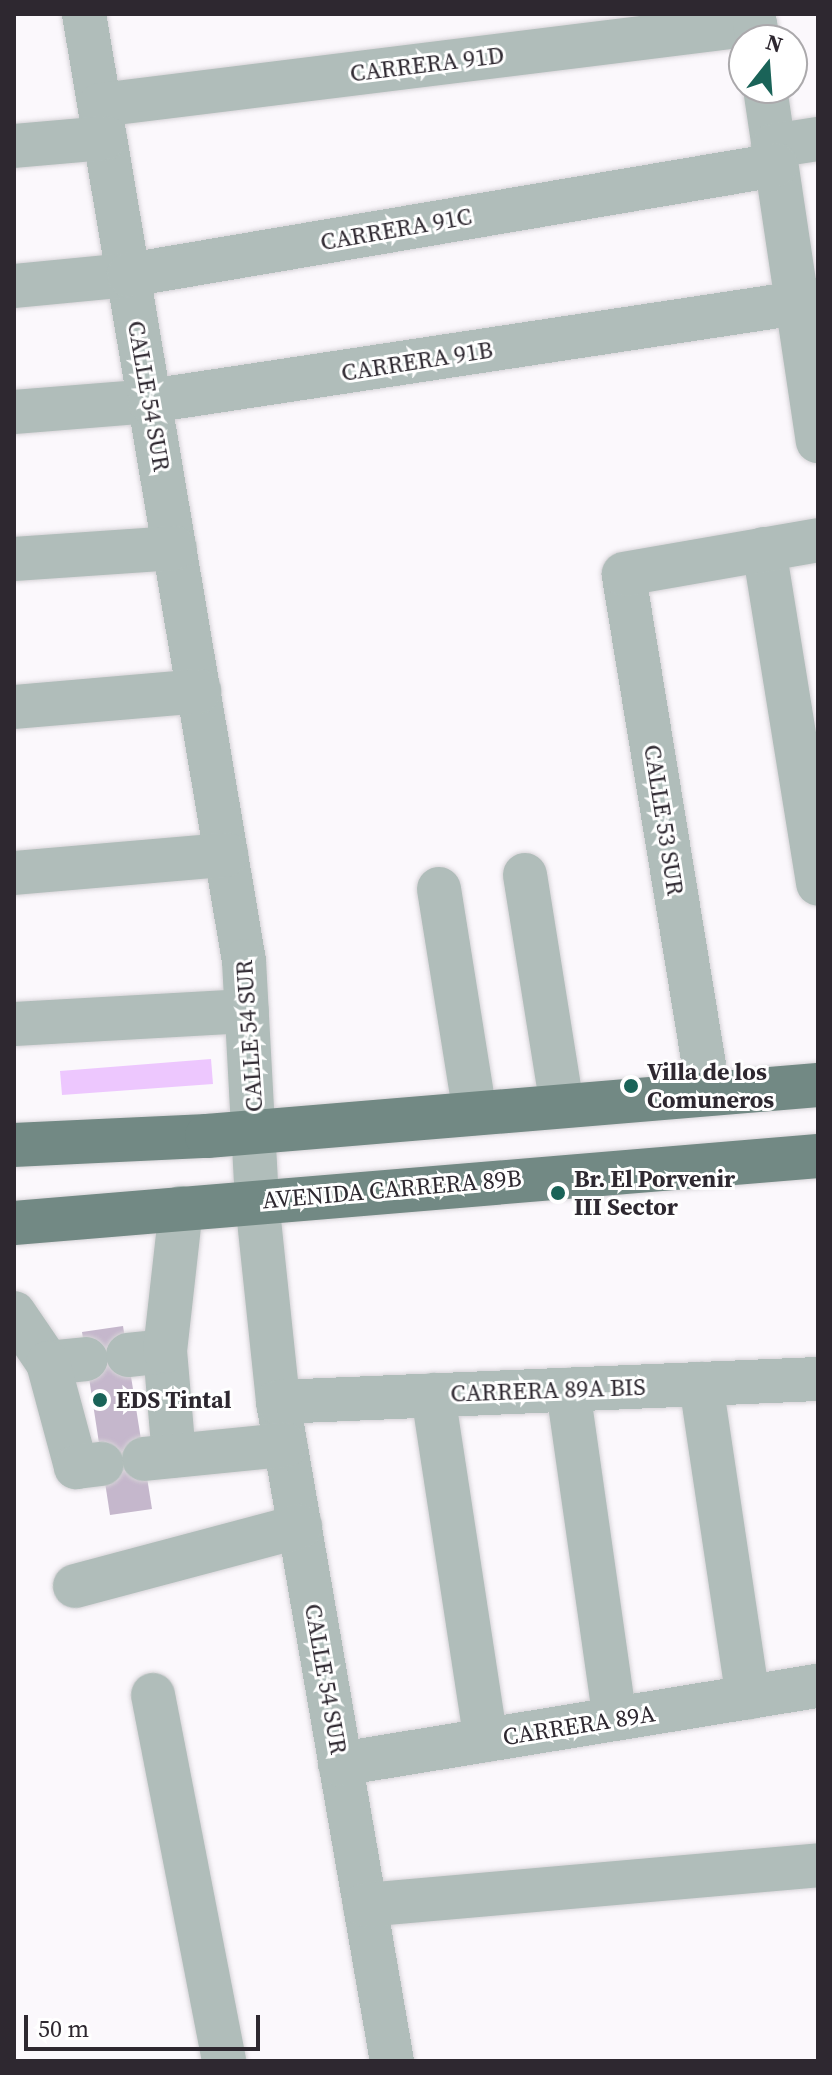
<!DOCTYPE html>
<html>
<head>
<meta charset="utf-8">
<style>
  body { margin:0 }
  #map { position:relative; width:832px; height:2075px; overflow:hidden; background:#fbf8fc; font-family:"Source Serif 4",serif }
  div>[style] { position:absolute }
  [style*='--x'] { left:calc(var(--x)*1px); top:calc(var(--y)*1px); width:calc(var(--w)*1px); rotate:calc(var(--a)*1deg) }
  .green>* { inset:0; background:#edc7fe }
  .building>* { inset:0; background:#c5b7cc }
  .roads { filter:drop-shadow(0 0 2px #d6d3d7) drop-shadow(0 0 2px #d6d3d7) }
  .minor>* { height:44px; margin:-22px; padding:0 22px; transform-origin:22px; border-radius:22px; background:#b0bdba }
  .major>* { height:44px; margin:-22px; padding:0 22px; transform-origin:22px; border-radius:22px; background:#728984 }
  .dots>* { width:22px; height:22px; translate:-50% -50%; box-sizing:border-box; border:4px solid #fff; border-radius:50% }
  span { translate:-50% -50%; white-space:nowrap; text-align:center; line-height:1.15; -webkit-text-stroke:6px #fff; paint-order:stroke }
  .street-label { font-size:24px; color:#2e2830 }
  .poi-label { font-size:24px; color:#2e2830; font-weight:700 }
  .left { translate:0 -50%; text-align:left }
  .frame { position:absolute; inset:0; border:16px solid #2e2830; pointer-events:none }
  .north { position:absolute; left:728px; top:24px; width:80px; height:80px; box-sizing:border-box; background:#fff; border:2px solid #aba9ac; border-radius:50%; rotate:17deg; font-size:22px; font-weight:700; line-height:32px; text-align:center; color:#2e2830 }
  .north::after { content:''; display:block; margin:auto; width:28px; height:36px; background:#1a6358; clip-path:polygon(50% 0,100% 100%,50% 72%,0 100%) }
  .scale { position:absolute; left:24px; top:2015px; width:236px; height:36px; box-sizing:border-box; border:4px solid #2e2830; border-top:0; padding-left:10px; font-size:24px; line-height:28px; white-space:nowrap; color:#2e2830; -webkit-text-stroke:6px #fff; paint-order:stroke }
</style>
</head>
<body>
<div id="map">
  <div class="green">
    <div style="clip-path:polygon(211px 1059px,213px 1084px,62px 1095px,60px 1071px)"></div>
  </div>
  <div class="building">
    <div style="clip-path:polygon(123px 1326px,152px 1509px,110px 1515px,82px 1332px)"></div>
  </div>
  <div class="roads">
    <div class="minor">
      <div style="--x:84;--y:14;--w:960;--a:80.41"></div>
      <div style="--x:244;--y:961;--w:240;--a:86.9"></div>
      <div style="--x:257;--y:1201;--w:202;--a:84"></div>
      <div style="--x:278;--y:1402;--w:669;--a:80.19"></div>
      <div style="--x:765;--y:88;--w:357;--a:81.5"></div>
      <div style="--x:100;--y:105;--w:660;--a:-7.05"></div>
      <div style="--x:755;--y:24;--w:16;--a:79"></div>
      <div style="--x:14;--y:146;--w:91;--a:-5"></div>
      <div style="--x:773;--y:146;--w:46;--a:-8.8"></div>
      <div style="--x:14;--y:286;--w:116;--a:-5.5"></div>
      <div style="--x:129;--y:275;--w:656;--a:-9.65"></div>
      <div style="--x:14;--y:412;--w:136;--a:-4.6"></div>
      <div style="--x:150;--y:401;--w:676;--a:-8.6"></div>
      <div style="--x:764;--y:549;--w:339;--a:80.8"></div>
      <div style="--x:14;--y:559;--w:161;--a:-3.9"></div>
      <div style="--x:14;--y:707;--w:186;--a:-4.9"></div>
      <div style="--x:14;--y:873;--w:213;--a:-4.9"></div>
      <div style="--x:525;--y:875;--w:234;--a:80.9"></div>
      <div style="--x:439;--y:889;--w:227;--a:80.9"></div>
      <div style="--x:14;--y:1024;--w:233;--a:-3.2"></div>
      <div style="--x:704;--y:1065;--w:497;--a:-99.3"></div>
      <div style="--x:624;--y:574;--w:197;--a:-9.9"></div>
      <div style="--x:14;--y:1313;--w:60;--a:55.8"></div>
      <div style="--x:48;--y:1363;--w:38;--a:-6"></div>
      <div style="--x:165;--y:1351;--w:105;--a:85.1"></div>
      <div style="--x:128;--y:1355;--w:37;--a:-6"></div>
      <div style="--x:165;--y:1351;--w:144;--a:-83.6"></div>
      <div style="--x:48;--y:1363;--w:108;--a:74.9"></div>
      <div style="--x:76;--y:1467;--w:26;--a:-7"></div>
      <div style="--x:701;--y:1384;--w:317;--a:81.5"></div>
      <div style="--x:568;--y:1390;--w:332;--a:81.9"></div>
      <div style="--x:433;--y:1395;--w:349;--a:81.3"></div>
      <div style="--x:278;--y:1402;--w:540;--a:-2.44"></div>
      <div style="--x:144;--y:1459;--w:142;--a:-5.7"></div>
      <div style="--x:75;--y:1586;--w:233;--a:-14.9"></div>
      <div style="--x:153;--y:1695;--w:373;--a:79"></div>
      <div style="--x:340;--y:1764;--w:484;--a:-9.3"></div>
      <div style="--x:365;--y:1905;--w:455;--a:-5"></div>
    </div>
    <div class="major">
      <div style="--x:14;--y:1145;--w:193;--a:-2.7"></div>
      <div style="--x:207;--y:1136;--w:613;--a:-4.77"></div>
      <div style="--x:14;--y:1223;--w:807;--a:-4.76"></div>
    </div>
  </div>
  <div class="dots">
    <div style="left:631px;top:1086px;background:#1a6358"></div>
    <div style="left:558px;top:1193px;background:#1a6358"></div>
    <div style="left:100px;top:1400px;background:#1a6358"></div>
  </div>
  <div class="street-label">
    <span style="left:427px;top:64px;rotate:-7deg">CARRERA 91D</span>
    <span style="left:396px;top:229px;rotate:-10deg">CARRERA 91C</span>
    <span style="left:417px;top:361px;rotate:-9deg">CARRERA 91B</span>
    <span style="left:149px;top:396px;rotate:80deg">CALLE 54 SUR</span>
    <span style="left:664px;top:820px;rotate:81deg">CALLE 53 SUR</span>
    <span style="left:249px;top:1036px;rotate:-94deg">CALLE 54 SUR</span>
    <span style="left:392px;top:1189px;rotate:-5deg">AVENIDA CARRERA 89B</span>
    <span style="left:548px;top:1390px;rotate:-2deg">CARRERA 89A BIS</span>
    <span style="left:326px;top:1679px;rotate:80deg">CALLE 54 SUR</span>
    <span style="left:579px;top:1725px;rotate:-9deg">CARRERA 89A</span>
  </div>
  <div class="poi-label">
    <span class="left" style="left:647px;top:1086px">Villa de los<br>Comuneros</span>
    <span class="left" style="left:574px;top:1193px">Br. El Porvenir<br>III Sector</span>
    <span class="left" style="left:116px;top:1400px">EDS Tintal</span>
  </div>
  <div class="frame"></div>
  <div class="north">N</div>
  <div class="scale">50 m</div>
</div>
</body>
</html>
